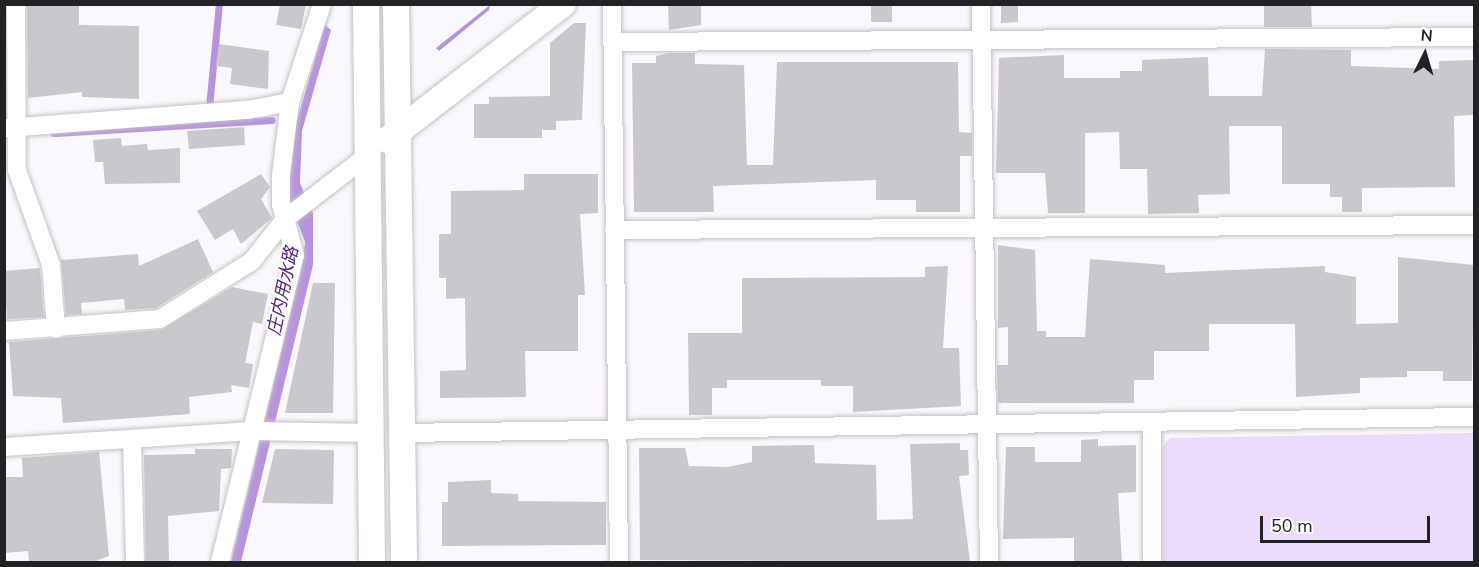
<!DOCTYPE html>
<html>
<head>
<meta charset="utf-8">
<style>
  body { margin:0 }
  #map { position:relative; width:1479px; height:567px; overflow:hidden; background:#faf7fd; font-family:"Nunito Sans","Noto Sans JP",sans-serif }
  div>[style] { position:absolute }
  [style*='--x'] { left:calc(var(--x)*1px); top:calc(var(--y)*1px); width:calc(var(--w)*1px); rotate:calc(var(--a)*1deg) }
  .green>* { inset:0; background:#e9dbf9 }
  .water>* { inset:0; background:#b893dc }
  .stream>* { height:7px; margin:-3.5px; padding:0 3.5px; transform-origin:3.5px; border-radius:3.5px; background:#b893dc }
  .building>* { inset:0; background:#cac7cd }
  .roads { filter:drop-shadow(0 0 2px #c3c0c6) drop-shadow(0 0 2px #c3c0c6) }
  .street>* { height:18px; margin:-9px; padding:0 9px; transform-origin:9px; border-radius:9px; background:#fff }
  .secondary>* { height:26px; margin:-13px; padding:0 13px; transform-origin:13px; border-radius:13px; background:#fff }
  span { translate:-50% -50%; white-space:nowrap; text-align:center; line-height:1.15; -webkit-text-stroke:4.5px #fff; paint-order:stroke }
  .water-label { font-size:18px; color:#511f75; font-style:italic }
  .frame { position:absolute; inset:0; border:6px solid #222123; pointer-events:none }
  .north { position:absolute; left:1395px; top:24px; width:60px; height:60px; -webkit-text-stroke:4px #fff; paint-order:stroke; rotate:5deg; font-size:16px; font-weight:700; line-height:24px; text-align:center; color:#222123 }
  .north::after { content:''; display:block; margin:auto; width:21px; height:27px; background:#222123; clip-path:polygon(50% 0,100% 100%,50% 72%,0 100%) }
  .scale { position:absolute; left:1260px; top:516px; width:170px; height:27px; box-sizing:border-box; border:3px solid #222123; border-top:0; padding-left:8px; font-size:18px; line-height:21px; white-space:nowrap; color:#222123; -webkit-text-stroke:4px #fff; paint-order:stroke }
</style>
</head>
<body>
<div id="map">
  <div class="green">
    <div style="clip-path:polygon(1474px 433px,1474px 562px,1163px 562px,1163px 446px,1170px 438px)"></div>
  </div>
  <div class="water">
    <div style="clip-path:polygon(490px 5px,489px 10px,439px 51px,436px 48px)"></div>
    <div style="clip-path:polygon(325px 25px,331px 30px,302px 131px,300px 183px,313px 213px,313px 265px,241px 562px,231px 562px,302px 266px,305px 242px,288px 198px,295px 127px)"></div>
  </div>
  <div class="stream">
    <div style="--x:209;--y:107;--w:103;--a:-84.5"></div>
    <div style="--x:54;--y:133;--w:218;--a:-3.4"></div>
  </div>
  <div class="building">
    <div style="clip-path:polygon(27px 4px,79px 4px,79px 25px,139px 26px,139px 99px,82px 97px,82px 92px,28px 98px)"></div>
    <div style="clip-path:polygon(280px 4px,306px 4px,301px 29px,276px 25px)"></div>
    <div style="clip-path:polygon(668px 4px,701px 4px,701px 25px,669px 30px)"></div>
    <div style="clip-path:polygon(871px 4px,892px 4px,892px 22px,871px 22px)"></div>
    <div style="clip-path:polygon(1001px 4px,1018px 4px,1018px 22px,1001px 23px)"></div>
    <div style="clip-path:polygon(1264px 4px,1311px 4px,1312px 27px,1264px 27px)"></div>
    <div style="clip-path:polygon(574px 23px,586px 23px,582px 120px,556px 121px,556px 130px,542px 130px,542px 138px,474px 138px,474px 104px,489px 104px,489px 97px,550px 96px,550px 43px)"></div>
    <div style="clip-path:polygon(219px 44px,269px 51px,268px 89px,230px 84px,232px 68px,216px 66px)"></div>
    <div style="clip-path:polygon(1265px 49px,1351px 50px,1351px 66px,1439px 69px,1439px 61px,1474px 60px,1473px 115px,1454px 116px,1455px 187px,1362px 188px,1362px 212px,1342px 212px,1342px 197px,1330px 197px,1330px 184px,1282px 184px,1282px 126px,1229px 126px,1230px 194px,1198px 195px,1199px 213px,1148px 214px,1147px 169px,1120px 169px,1119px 132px,1085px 133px,1085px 213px,1048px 213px,1045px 173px,996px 173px,999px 58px,1064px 55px,1064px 78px,1120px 78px,1120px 71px,1142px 71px,1142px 60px,1208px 57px,1209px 96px,1262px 96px)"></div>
    <div style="clip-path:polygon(669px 53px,695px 53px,695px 64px,744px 65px,747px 165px,773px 165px,777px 62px,958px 62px,959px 132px,972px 133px,972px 156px,960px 156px,960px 212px,916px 212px,916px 200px,876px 200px,876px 180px,713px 186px,714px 212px,634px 212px,632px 63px,656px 63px,656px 56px)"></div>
    <div style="clip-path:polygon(244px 127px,245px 145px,189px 149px,187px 131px)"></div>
    <div style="clip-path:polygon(121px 138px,122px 146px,147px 144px,148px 150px,180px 148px,180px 183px,105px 184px,103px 162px,95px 162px,93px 140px)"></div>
    <div style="clip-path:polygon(261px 174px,270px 187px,261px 199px,272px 218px,241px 244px,233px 229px,215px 240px,197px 211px)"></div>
    <div style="clip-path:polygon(524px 174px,598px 174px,598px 213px,580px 214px,585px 295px,578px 295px,578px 351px,525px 351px,526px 397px,440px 398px,440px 371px,466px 370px,465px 298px,446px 299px,446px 278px,439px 278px,439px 234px,451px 234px,451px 191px,524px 190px)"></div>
    <div style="clip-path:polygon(198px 239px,213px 272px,156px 308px,125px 310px,124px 299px,81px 303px,82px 314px,66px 315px,61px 260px,138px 254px,139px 266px)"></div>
    <div style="clip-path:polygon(998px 245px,1035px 250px,1037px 331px,1046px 331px,1046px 337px,1085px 337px,1090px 259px,1165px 265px,1165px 273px,1325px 266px,1325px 272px,1356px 277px,1356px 324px,1398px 323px,1398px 257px,1474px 265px,1472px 381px,1443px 381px,1443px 371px,1407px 371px,1407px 377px,1360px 378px,1360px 393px,1296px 397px,1295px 324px,1209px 324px,1209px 351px,1154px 351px,1154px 380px,1134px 380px,1134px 403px,998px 403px,997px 365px,1008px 365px,1008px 327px,998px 328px)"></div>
    <div style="clip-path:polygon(948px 266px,943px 348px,959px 348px,961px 406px,853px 412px,853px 386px,821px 386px,821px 380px,727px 380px,727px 388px,712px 388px,712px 415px,689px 415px,688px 333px,742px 333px,742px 278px,925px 277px,925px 267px)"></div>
    <div style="clip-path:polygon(40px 268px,44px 317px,7px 319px,4px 271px)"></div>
    <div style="clip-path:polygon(313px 283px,335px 283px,333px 413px,285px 413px)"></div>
    <div style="clip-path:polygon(232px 287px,268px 294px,262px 324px,253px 322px,245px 363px,253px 364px,249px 388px,231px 385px,232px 392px,189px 397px,190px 414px,63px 423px,61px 398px,13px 396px,9px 342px,161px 330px)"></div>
    <div style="clip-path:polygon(1098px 439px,1098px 446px,1136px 445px,1136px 492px,1118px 493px,1122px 562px,1074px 562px,1074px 538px,1003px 539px,1006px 447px,1035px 447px,1035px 462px,1081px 462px,1081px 440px)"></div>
    <div style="clip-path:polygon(960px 443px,960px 450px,968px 450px,969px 475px,959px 476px,970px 562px,640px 560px,639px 448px,685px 448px,689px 466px,727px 467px,752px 462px,752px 446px,814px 445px,815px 463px,876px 465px,877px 520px,913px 519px,910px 444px)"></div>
    <div style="clip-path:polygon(195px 449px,232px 449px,231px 468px,221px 469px,219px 511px,168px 516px,169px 562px,146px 562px,144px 455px,195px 454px)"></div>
    <div style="clip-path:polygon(275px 449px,334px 450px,333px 504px,262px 503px)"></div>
    <div style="clip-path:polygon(99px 452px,109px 556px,93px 562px,29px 562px,28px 551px,4px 553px,4px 477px,23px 477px,22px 458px)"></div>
    <div style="clip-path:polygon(491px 480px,491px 493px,518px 494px,518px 501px,606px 502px,606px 545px,442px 546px,442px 502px,448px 502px,448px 482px)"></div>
  </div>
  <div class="roads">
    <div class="street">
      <div style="--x:16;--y:4;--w:166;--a:89.7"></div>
      <div style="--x:17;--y:170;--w:101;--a:70.3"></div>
      <div style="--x:51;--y:265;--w:64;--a:85.5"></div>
      <div style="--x:612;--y:4;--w:558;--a:89.28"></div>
      <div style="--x:981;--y:4;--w:558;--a:89.18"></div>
      <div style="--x:612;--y:42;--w:862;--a:-0.33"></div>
      <div style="--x:6;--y:128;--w:243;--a:-4.3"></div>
      <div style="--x:248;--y:110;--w:43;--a:-10.8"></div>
      <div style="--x:614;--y:230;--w:860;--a:-0.33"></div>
      <div style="--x:4;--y:331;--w:156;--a:-4.4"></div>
      <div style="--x:160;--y:319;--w:109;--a:-32.2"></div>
      <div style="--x:252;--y:261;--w:53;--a:-51.8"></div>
      <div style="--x:285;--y:219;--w:105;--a:-37.6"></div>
      <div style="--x:1152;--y:423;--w:139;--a:90"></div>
      <div style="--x:402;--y:433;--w:1072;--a:-0.86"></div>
      <div style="--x:132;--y:439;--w:123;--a:88.6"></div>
      <div style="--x:4;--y:447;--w:249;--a:-3.7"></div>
      <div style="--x:252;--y:431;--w:120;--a:1"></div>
      <div style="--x:220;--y:562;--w:316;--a:-76.3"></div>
      <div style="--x:295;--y:255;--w:52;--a:-105.6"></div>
      <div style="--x:281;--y:205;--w:30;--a:-90"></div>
      <div style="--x:281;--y:175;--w:74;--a:-83"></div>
      <div style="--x:290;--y:102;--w:103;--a:-71.9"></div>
    </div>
    <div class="secondary">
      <div style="--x:366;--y:4;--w:558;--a:89.38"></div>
      <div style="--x:396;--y:4;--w:558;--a:89.18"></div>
      <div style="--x:387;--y:140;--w:222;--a:-37.7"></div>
    </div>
  </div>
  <div class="water-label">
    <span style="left:283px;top:291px;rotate:-78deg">庄内用水路</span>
  </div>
  <div class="frame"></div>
  <div class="north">N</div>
  <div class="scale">50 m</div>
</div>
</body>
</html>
